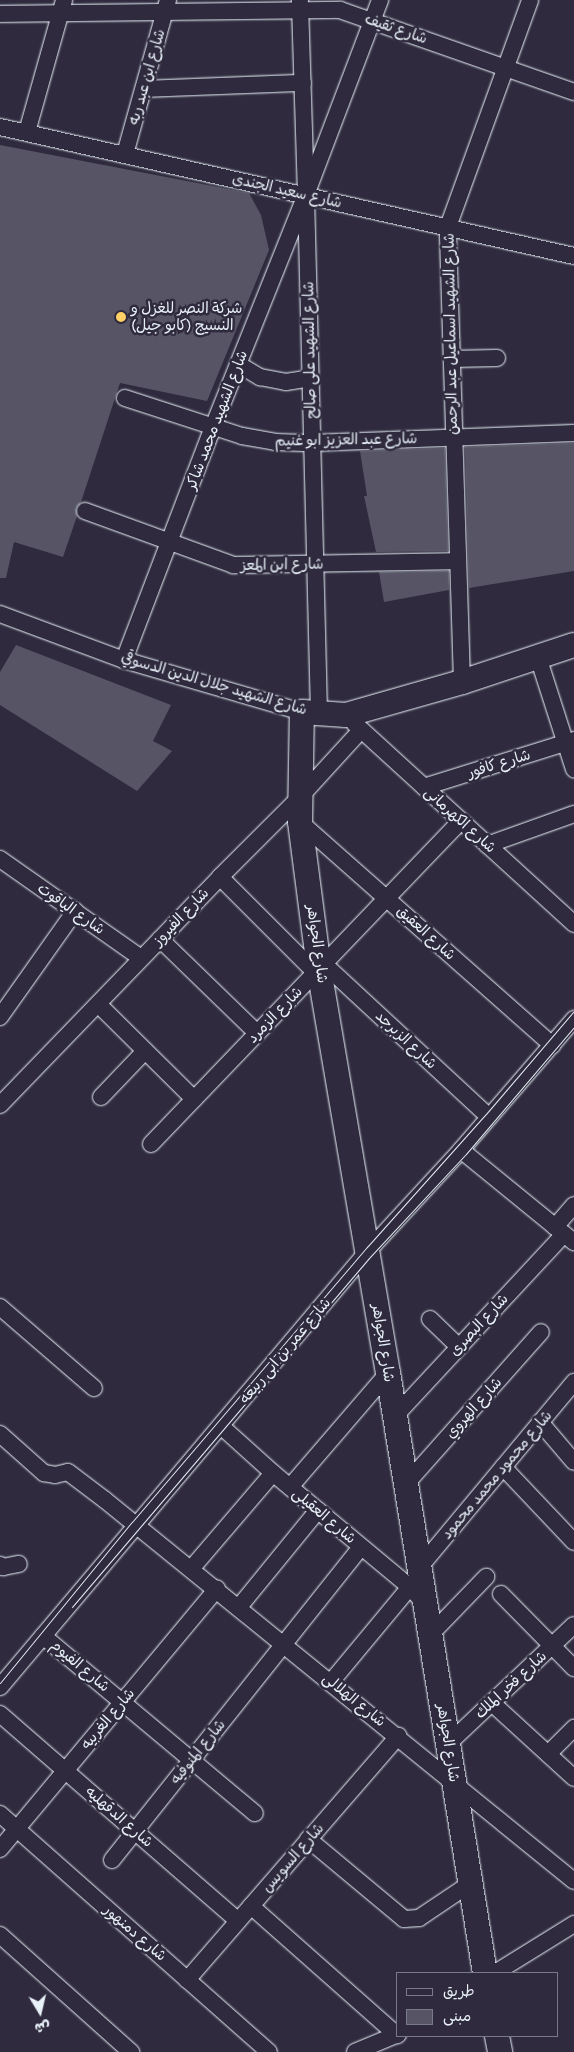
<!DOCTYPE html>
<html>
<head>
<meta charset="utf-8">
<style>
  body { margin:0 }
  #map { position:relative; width:574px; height:2052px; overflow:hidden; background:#2f2a3d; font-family:Pangolin,"Playpen Sans Arabic",sans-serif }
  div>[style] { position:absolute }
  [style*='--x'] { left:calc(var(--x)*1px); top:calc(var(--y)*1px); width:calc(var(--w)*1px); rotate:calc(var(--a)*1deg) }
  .building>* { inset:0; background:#575565 }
  .roads { filter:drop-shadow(0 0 1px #e8f1f8) drop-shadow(0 0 1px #e8f1f8) }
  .street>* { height:16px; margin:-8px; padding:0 8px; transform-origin:8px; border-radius:8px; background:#2f2a3d }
  .secondary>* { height:24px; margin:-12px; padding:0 12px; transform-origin:12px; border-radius:12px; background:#2f2a3d }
  .tram>* { height:1px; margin:-0.5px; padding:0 0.5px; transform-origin:0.5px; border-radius:0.5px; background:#e8f1f8 }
  .dots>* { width:14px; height:14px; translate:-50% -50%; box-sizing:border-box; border:2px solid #2f2a3d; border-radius:50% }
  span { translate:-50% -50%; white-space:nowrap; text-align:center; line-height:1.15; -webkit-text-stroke:5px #2f2a3d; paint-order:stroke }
  .street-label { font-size:15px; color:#e8f1f8 }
  .poi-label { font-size:15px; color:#e8f1f8 }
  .left { translate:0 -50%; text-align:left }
  .legend { position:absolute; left:396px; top:1972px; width:162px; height:65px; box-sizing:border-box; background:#2f2a3d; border:1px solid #797a88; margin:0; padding:6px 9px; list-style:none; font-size:15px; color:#e8f1f8 }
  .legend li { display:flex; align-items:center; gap:10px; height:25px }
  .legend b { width:25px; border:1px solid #797a88 }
  .north { position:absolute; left:15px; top:1987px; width:50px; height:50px; -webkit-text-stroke:4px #2f2a3d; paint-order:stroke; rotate:171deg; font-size:14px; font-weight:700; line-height:20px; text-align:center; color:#e8f1f8 }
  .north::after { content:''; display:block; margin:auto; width:18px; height:22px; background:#e8f1f8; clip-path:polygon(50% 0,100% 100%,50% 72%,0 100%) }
</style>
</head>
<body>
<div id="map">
  <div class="building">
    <div style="clip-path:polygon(0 145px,249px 193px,261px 215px,269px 250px,207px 401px,120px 383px,81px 502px,76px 508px,77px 516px,63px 557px,14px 542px,6px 578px,0 578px)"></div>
    <div style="clip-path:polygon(574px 443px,574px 571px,469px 588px,465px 447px)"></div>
    <div style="clip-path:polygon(445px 448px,448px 551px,376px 552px,364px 496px,367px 496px,360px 451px)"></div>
    <div style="clip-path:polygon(449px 571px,449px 590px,384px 602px,379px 572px)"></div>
    <div style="clip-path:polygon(16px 645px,171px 705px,153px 741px,172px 751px,137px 791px,0 705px,0 672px)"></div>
  </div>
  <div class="roads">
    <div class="street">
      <div style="--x:0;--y:14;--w:340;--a:-0.7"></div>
      <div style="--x:340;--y:10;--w:248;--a:19.3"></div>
      <div style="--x:144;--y:89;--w:159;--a:-2.2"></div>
      <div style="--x:0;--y:127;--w:588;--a:12.67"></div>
      <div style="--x:27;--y:132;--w:137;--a:-74.3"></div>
      <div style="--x:125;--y:154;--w:160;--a:-74.4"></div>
      <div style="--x:452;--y:359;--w:45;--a:-1.3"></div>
      <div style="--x:238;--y:364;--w:26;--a:31"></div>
      <div style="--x:260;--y:377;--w:26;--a:11"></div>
      <div style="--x:286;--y:382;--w:25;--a:-9"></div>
      <div style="--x:125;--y:398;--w:123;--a:18"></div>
      <div style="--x:242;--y:436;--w:34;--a:10"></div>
      <div style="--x:275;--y:442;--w:37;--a:2"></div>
      <div style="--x:312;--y:443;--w:262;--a:-2.2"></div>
      <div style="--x:85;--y:511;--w:158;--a:20"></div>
      <div style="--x:233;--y:565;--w:225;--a:-1"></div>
      <div style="--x:0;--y:614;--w:132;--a:20.4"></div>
      <div style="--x:124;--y:660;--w:185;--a:16.3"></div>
      <div style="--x:538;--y:657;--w:118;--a:72.2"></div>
      <div style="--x:124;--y:660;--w:249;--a:-69.1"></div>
      <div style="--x:213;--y:427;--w:250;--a:-68.2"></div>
      <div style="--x:306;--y:195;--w:195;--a:-91.8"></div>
      <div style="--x:462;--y:682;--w:455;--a:-91.8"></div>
      <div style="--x:448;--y:227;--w:241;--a:-70.1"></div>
      <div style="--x:319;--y:713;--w:518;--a:-91.44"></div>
      <div style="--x:306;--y:195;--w:209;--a:-69.2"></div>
      <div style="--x:354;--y:723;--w:298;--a:42.4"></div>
      <div style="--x:424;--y:787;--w:157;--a:-17.4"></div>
      <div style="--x:300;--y:822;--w:337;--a:41.5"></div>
      <div style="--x:487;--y:845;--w:92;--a:-19.6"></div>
      <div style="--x:0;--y:859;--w:172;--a:35.1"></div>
      <div style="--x:220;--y:877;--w:134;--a:45"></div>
      <div style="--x:160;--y:939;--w:135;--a:44.1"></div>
      <div style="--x:324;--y:964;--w:225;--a:42.8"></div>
      <div style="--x:98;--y:1004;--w:135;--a:44.7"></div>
      <div style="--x:0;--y:1017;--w:130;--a:-54.7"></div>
      <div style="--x:101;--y:1097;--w:64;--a:-46.3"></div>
      <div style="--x:0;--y:1105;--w:317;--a:-46"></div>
      <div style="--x:220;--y:877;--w:112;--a:-45"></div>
      <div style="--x:299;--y:798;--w:92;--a:-47.6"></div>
      <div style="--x:151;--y:1144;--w:448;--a:-46.2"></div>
      <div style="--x:461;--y:1150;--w:146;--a:39.2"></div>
      <div style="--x:555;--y:1227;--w:29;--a:-49"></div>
      <div style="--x:0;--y:1307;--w:124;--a:40.8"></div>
      <div style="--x:430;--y:1319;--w:40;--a:44"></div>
      <div style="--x:395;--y:1416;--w:248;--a:-47.1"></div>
      <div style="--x:540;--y:1422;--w:52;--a:49.6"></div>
      <div style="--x:222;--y:1427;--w:69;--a:42"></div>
      <div style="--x:273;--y:1473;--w:178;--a:39.8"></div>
      <div style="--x:410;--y:1587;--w:23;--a:49"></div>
      <div style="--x:0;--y:1434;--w:59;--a:41.6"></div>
      <div style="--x:44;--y:1473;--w:11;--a:10"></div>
      <div style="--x:55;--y:1475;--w:13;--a:-13"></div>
      <div style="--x:68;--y:1472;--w:46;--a:37.1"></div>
      <div style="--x:105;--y:1500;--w:604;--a:39.09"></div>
      <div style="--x:503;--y:1467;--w:103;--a:46.6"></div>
      <div style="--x:406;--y:1484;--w:203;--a:-48.4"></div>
      <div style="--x:290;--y:1487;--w:150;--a:-49.3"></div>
      <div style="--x:0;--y:1565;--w:4;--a:34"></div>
      <div style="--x:3;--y:1567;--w:16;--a:-11"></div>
      <div style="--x:419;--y:1568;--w:242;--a:-50.2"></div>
      <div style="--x:191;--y:1569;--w:126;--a:-49.5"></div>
      <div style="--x:501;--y:1594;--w:104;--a:45.4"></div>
      <div style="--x:239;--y:1607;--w:125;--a:-50.8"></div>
      <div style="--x:430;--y:1635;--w:81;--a:-46"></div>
      <div style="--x:43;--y:1636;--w:276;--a:39.9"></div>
      <div style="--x:331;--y:1682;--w:124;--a:-50.3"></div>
      <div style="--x:0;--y:1687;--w:569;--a:-49.85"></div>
      <div style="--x:367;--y:1252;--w:139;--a:-47.3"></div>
      <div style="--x:461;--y:1150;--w:173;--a:-49.2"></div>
      <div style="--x:492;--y:1703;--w:111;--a:42.4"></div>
      <div style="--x:0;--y:1714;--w:315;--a:41"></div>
      <div style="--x:448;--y:1744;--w:173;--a:-43.4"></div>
      <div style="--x:548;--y:1754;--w:37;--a:-45"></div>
      <div style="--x:0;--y:1814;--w:359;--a:41.5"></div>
      <div style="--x:308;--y:1839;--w:125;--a:39.8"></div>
      <div style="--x:404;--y:1919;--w:15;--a:-4"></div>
      <div style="--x:419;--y:1918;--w:63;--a:-33.9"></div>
      <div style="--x:0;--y:1849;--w:339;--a:-50.2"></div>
      <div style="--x:112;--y:1860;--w:400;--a:-51.5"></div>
      <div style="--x:251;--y:1906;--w:195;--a:41.5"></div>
      <div style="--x:0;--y:1935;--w:176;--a:41.8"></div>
      <div style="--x:495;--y:1973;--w:93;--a:-31.8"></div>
      <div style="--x:187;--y:1980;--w:323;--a:-49.1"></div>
      <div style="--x:355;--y:2052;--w:47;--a:-22.7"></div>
    </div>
    <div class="secondary">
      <div style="--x:485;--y:1973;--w:608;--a:-99.18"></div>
      <div style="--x:388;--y:1373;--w:411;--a:-99.7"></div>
      <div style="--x:319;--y:968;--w:147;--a:-97.4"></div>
      <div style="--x:300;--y:822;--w:110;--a:-89"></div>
      <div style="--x:302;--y:712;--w:44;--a:3.9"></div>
      <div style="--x:346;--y:715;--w:121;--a:-15.9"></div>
      <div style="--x:462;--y:682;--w:118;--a:-18.3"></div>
      <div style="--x:497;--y:2036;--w:16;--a:79"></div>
    </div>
  </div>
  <div class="tram">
    <div style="--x:72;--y:1607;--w:458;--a:-49.6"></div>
    <div style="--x:369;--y:1258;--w:142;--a:-47"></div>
    <div style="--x:466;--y:1154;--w:167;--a:-49.6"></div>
    <div style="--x:0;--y:1683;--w:208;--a:-50.7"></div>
    <div style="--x:132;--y:1522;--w:362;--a:-49.5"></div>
    <div style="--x:367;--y:1247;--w:178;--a:-48.2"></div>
    <div style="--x:486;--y:1114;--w:135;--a:-49.5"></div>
  </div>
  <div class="dots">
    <div style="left:121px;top:317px;background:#ffd166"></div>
  </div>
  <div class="street-label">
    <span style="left:396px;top:29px;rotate:19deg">شارع ثقيف</span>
    <span style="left:147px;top:77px;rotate:-74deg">شارع ابن عبد ربه</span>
    <span style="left:287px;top:191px;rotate:13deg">شارع سعيد الجندى</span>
    <span style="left:451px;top:334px;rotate:-91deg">شارع الشهيد اسماعيل عبد الرحمن</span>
    <span style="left:310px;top:350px;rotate:-91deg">شارع الشهيد على صالح</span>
    <span style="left:217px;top:420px;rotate:-69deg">شارع الشهيد محمد شاكر</span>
    <span style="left:346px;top:440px;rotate:-1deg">شارع عبد العزيز ابو غنيم</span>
    <span style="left:282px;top:565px;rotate:-1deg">شارع ابن المعز</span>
    <span style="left:214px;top:684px;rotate:16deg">شارع الشهيد جلال الدين الدسوقي</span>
    <span style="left:499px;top:764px;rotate:-17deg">شارع كافور</span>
    <span style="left:460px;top:820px;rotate:42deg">شارع الكهرمانى</span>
    <span style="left:71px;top:909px;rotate:35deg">شارع الياقوت</span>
    <span style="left:181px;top:917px;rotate:-46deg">شارع الفيروز</span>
    <span style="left:426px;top:933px;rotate:42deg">شارع العقيق</span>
    <span style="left:317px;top:944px;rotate:82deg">شارع الجواهر</span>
    <span style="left:275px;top:1015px;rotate:-46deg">شارع الزمرد</span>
    <span style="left:406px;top:1040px;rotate:43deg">شارع الزبرجد</span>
    <span style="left:479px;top:1325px;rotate:-47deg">شارع البصرى</span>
    <span style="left:383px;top:1343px;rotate:81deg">شارع الجواهر</span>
    <span style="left:285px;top:1351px;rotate:-50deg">شارع عمر بن ابى ربيعه</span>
    <span style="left:474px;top:1408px;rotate:-48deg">شارع الهروي</span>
    <span style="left:497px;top:1475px;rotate:-50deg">شارع محمود محمد محمود</span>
    <span style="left:324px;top:1516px;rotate:40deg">شارع العقيلى</span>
    <span style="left:80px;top:1666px;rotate:40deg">شارع الفيوم</span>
    <span style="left:511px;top:1685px;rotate:-43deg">شارع فخر الملك</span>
    <span style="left:354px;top:1700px;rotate:39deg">شارع الهلالى</span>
    <span style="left:108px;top:1719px;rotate:-50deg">شارع الغربيه</span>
    <span style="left:448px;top:1743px;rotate:81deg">شارع الجواهر</span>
    <span style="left:198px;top:1752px;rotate:-51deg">شارع المنوفيه</span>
    <span style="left:119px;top:1817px;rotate:41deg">شارع الدقهليه</span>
    <span style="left:293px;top:1858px;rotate:-49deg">شارع السويس</span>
    <span style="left:135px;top:1933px;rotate:41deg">شارع دمنهور</span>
  </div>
  <div class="poi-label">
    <span class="left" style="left:131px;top:317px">شركة النصر للغزل و<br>النسيج (كابو جيل)</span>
  </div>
  <ul class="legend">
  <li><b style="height:6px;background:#2f2a3d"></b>طريق</li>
  <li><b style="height:14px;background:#575565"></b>مبنى</li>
  </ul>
  <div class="north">ش</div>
</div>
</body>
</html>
